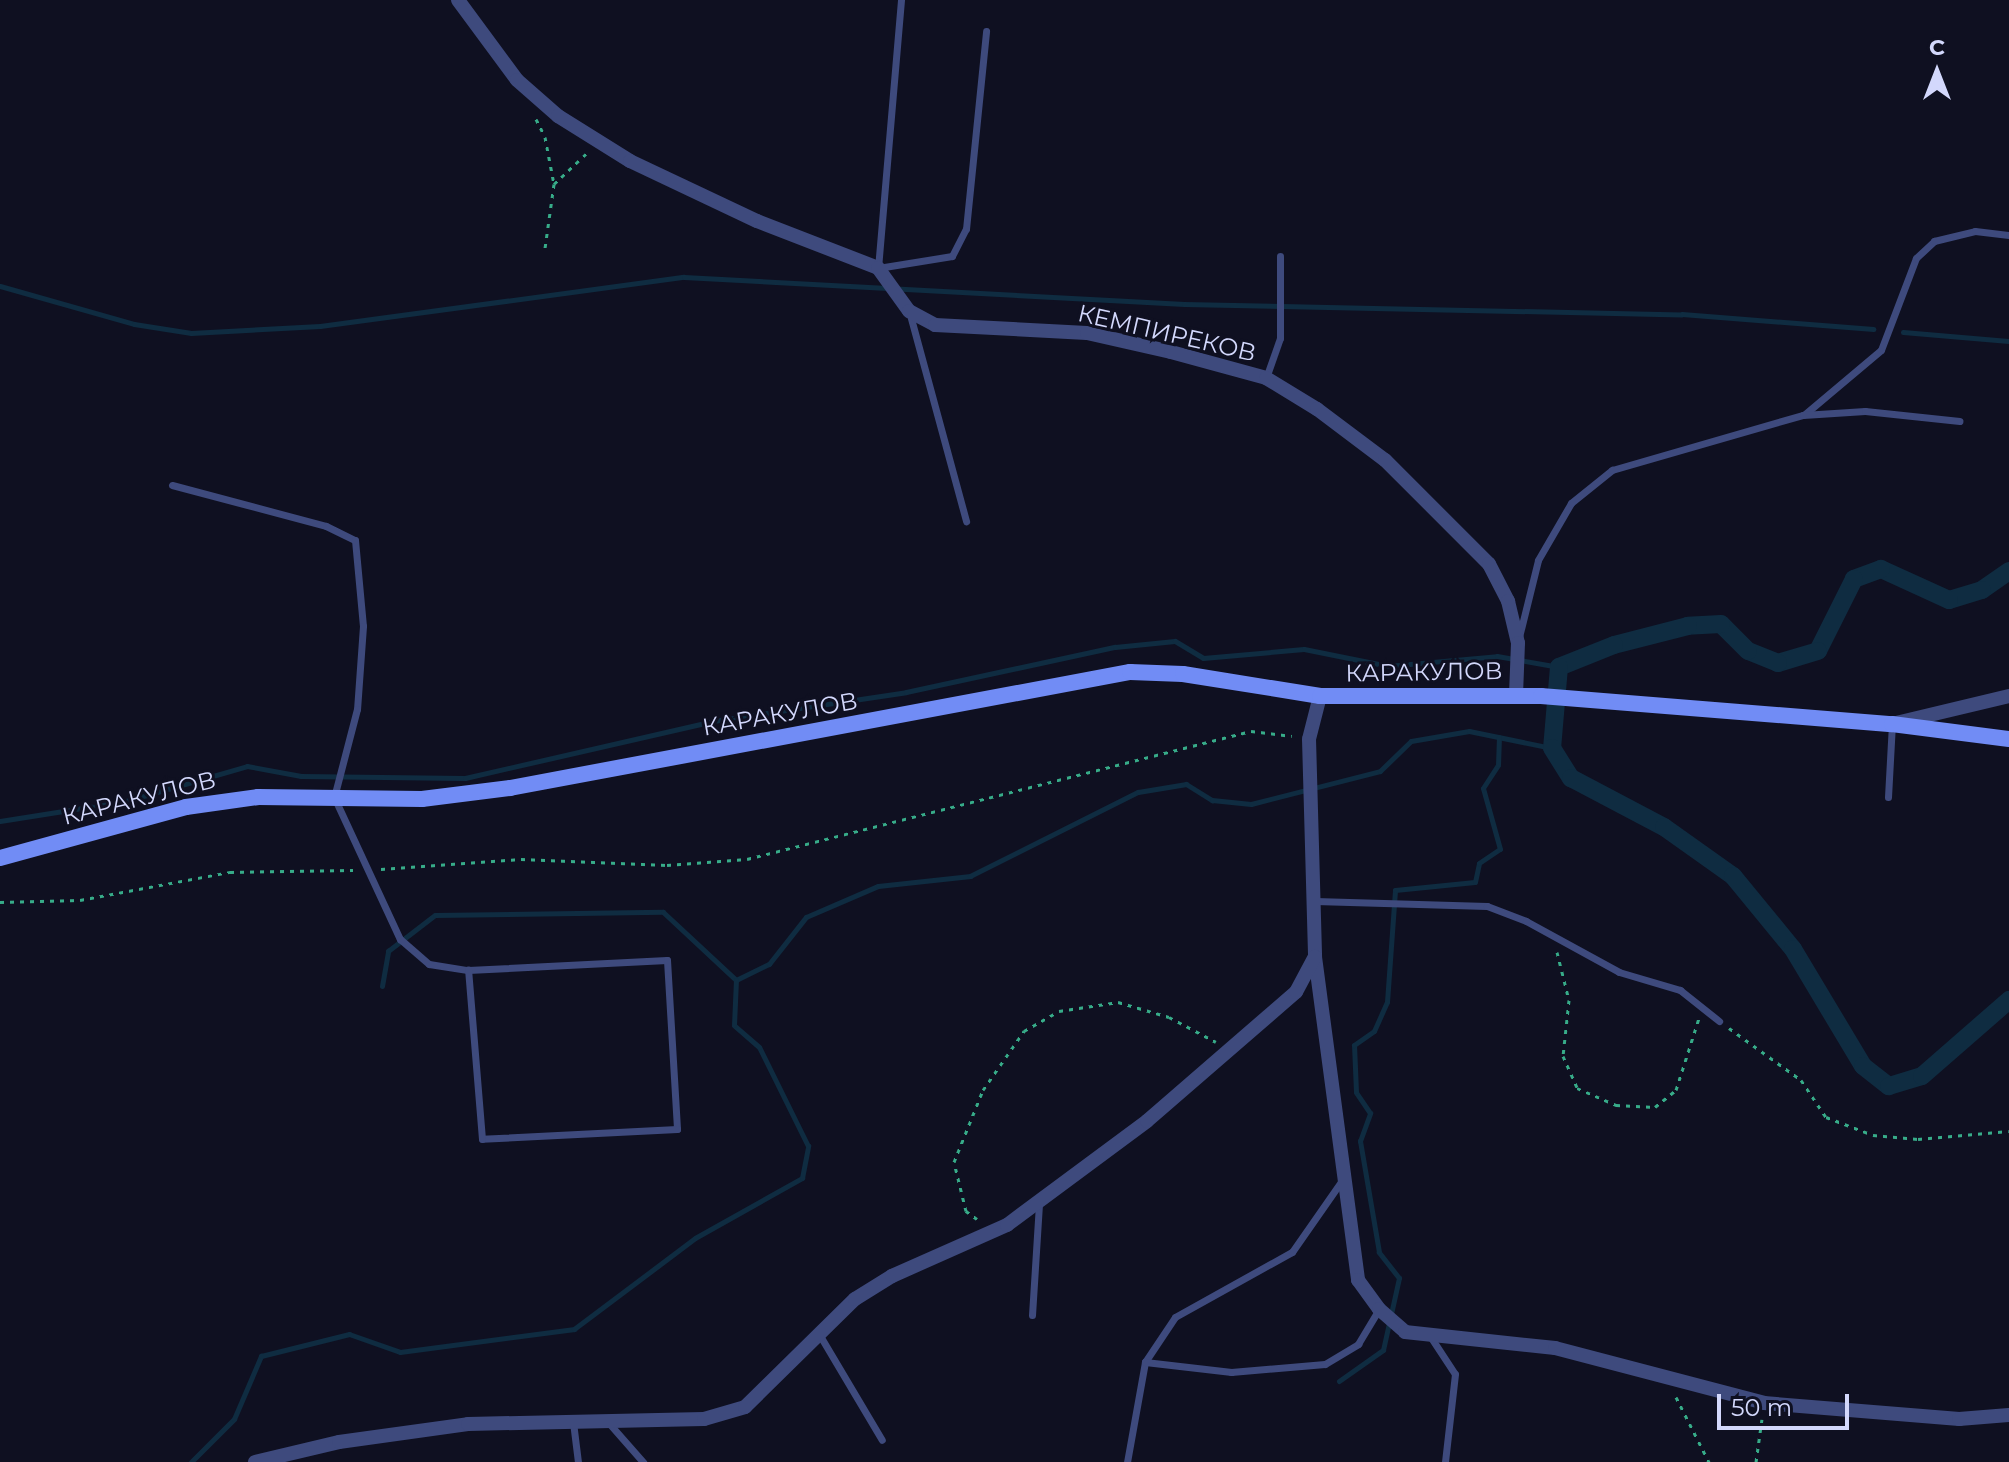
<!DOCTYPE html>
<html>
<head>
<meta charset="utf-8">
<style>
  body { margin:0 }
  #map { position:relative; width:2009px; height:1462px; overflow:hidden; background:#0f1021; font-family:Montserrat,sans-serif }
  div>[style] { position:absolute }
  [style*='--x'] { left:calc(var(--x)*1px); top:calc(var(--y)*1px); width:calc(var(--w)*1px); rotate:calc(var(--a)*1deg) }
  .stream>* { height:5px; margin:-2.5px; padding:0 2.5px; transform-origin:2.5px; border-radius:2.5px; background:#0f2c41 }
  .canal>* { height:18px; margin:-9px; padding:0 9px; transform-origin:9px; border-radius:9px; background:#0f2c41 }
  .path>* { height:3px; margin-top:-1.5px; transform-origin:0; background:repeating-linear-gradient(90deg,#37ac89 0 4px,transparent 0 10px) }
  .lane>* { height:7px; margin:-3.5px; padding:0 3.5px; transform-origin:3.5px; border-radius:3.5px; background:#3e4a7d }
  .street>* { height:14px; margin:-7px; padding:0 7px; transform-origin:7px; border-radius:7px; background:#3e4a7d }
  .secondary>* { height:16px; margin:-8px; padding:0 8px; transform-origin:8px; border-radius:8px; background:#718cf5 }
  span { translate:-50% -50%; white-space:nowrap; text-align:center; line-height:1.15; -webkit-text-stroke:6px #0f1021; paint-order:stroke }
  .street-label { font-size:24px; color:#d3d8fc }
  .north { position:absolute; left:1897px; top:32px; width:80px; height:80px; -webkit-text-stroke:6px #0f1021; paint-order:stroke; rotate:0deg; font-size:22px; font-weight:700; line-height:32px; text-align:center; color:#d3d8fc }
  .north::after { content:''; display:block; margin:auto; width:28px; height:36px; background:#d3d8fc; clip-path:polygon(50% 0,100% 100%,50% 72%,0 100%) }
  .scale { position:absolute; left:1717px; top:1394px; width:132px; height:36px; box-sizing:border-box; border:4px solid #d3d8fc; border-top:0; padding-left:10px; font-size:24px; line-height:28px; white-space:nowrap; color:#d3d8fc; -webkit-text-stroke:6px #0f1021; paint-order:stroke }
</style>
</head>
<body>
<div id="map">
  <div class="stream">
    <div style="--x:0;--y:286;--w:139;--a:15.8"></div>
    <div style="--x:134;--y:324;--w:58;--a:9"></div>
    <div style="--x:191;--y:333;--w:129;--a:-3.1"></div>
    <div style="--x:320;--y:326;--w:367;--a:-7.7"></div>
    <div style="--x:684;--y:277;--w:501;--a:3.09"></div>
    <div style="--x:1184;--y:304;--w:498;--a:1.2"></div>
    <div style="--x:1682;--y:314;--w:192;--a:4.5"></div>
    <div style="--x:1903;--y:332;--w:106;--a:4.9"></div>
    <div style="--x:0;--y:821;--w:128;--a:-9"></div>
    <div style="--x:126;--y:801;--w:126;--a:-16.1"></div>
    <div style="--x:247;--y:766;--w:55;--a:10.5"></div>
    <div style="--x:301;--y:776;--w:164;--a:0.7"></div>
    <div style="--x:465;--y:778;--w:254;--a:-12.9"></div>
    <div style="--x:713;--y:721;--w:195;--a:-8.5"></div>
    <div style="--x:906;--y:692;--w:214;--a:-12.2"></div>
    <div style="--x:1115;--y:647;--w:60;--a:-5.7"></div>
    <div style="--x:1175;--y:641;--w:33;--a:31"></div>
    <div style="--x:1203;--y:658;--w:101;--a:-5.1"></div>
    <div style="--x:1304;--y:649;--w:86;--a:11.4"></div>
    <div style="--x:1388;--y:666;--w:109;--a:-5.2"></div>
    <div style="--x:1497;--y:656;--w:63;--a:10.1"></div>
    <div style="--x:382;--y:986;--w:36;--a:-80"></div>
    <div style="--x:388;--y:951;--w:59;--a:-37.5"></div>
    <div style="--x:435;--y:915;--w:228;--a:-0.8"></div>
    <div style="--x:663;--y:912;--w:100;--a:43"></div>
    <div style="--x:736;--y:980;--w:37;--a:-26"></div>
    <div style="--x:769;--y:964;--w:60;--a:-51.8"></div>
    <div style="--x:806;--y:917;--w:78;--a:-23.3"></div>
    <div style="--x:878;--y:886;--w:93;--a:-6.2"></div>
    <div style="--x:970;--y:876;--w:188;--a:-26.6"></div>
    <div style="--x:1138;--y:792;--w:49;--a:-9.5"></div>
    <div style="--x:1186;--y:784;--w:31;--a:32"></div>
    <div style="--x:1212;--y:800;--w:39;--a:6"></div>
    <div style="--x:1251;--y:804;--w:133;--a:-14.3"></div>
    <div style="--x:1380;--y:771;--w:43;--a:-44.1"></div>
    <div style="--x:1411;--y:741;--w:59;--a:-9.8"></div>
    <div style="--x:1469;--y:731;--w:85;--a:11.6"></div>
    <div style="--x:1339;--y:1381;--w:54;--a:-35.2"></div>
    <div style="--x:1383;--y:1350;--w:74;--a:-77.5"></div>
    <div style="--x:1399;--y:1278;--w:33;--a:-128"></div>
    <div style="--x:1379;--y:1252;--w:113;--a:-99.7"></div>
    <div style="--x:1360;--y:1141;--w:30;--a:-70"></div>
    <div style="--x:1370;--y:1113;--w:25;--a:-124"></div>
    <div style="--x:1356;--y:1092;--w:47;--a:-92.4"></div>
    <div style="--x:1354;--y:1045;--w:24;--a:-35"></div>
    <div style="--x:1374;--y:1031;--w:32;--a:-66"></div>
    <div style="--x:1387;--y:1002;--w:112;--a:-85.9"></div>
    <div style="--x:1395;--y:890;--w:80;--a:-5.7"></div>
    <div style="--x:1475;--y:882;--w:19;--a:-78"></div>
    <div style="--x:1479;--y:863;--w:25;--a:-34"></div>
    <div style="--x:1500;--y:849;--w:63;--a:-105.6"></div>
    <div style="--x:1483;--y:788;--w:27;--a:-57"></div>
    <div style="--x:1498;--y:765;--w:28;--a:-88"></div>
    <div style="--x:191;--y:1462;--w:61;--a:-45"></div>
    <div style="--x:234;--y:1419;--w:69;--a:-66.8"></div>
    <div style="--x:261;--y:1356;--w:91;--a:-14"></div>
    <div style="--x:349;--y:1334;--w:54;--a:19.4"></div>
    <div style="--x:400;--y:1352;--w:176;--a:-7.5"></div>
    <div style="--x:574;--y:1329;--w:151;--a:-36.9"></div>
    <div style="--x:695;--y:1238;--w:123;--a:-29.3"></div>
    <div style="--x:802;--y:1178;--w:33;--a:-79"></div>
    <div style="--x:808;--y:1146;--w:110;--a:-116.3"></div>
    <div style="--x:759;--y:1047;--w:33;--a:-139"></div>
    <div style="--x:734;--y:1025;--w:45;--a:-87.5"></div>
  </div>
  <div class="canal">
    <div style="--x:2009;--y:571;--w:33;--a:145"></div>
    <div style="--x:1982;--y:590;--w:34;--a:163"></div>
    <div style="--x:1949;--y:600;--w:75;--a:-155.5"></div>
    <div style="--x:1881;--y:569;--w:29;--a:160"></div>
    <div style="--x:1854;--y:579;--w:80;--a:116.6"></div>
    <div style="--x:1818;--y:651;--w:42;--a:163.3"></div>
    <div style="--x:1778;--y:663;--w:32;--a:-158"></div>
    <div style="--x:1748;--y:651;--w:38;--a:-135"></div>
    <div style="--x:1721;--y:624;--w:33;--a:177"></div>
    <div style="--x:1688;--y:626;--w:76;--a:165.6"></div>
    <div style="--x:1614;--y:645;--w:59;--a:158.2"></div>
    <div style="--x:1559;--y:667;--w:81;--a:94.9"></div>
    <div style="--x:1552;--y:748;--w:36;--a:58"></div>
    <div style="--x:1571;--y:778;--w:105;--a:27.8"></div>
    <div style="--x:1664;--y:827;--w:85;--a:35.4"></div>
    <div style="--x:1733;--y:876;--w:94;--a:50.6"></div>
    <div style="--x:1793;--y:949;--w:136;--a:59.1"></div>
    <div style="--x:1863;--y:1066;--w:33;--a:38"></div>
    <div style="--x:1889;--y:1086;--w:34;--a:-17"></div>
    <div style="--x:1922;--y:1076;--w:116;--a:-41.1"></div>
  </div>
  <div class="path">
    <div style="--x:536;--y:119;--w:20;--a:63"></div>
    <div style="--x:545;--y:137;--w:48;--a:79.2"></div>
    <div style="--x:554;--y:184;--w:65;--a:98"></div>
    <div style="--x:554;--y:184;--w:47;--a:-43.3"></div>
    <div style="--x:381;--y:869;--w:140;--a:-4.1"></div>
    <div style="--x:521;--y:859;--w:146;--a:2.4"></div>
    <div style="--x:667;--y:865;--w:80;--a:-4.3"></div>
    <div style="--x:747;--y:859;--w:520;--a:-14.25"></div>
    <div style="--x:1251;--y:731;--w:41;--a:7"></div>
    <div style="--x:0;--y:902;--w:80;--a:-1.4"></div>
    <div style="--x:80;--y:900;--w:153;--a:-10.6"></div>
    <div style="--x:230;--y:872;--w:123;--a:-0.9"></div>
    <div style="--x:1557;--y:952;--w:49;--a:76"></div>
    <div style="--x:1569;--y:1000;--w:56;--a:96.1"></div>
    <div style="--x:1563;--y:1056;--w:35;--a:66"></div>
    <div style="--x:1577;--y:1088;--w:43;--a:23.6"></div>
    <div style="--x:1616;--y:1105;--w:39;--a:3"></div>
    <div style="--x:1655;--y:1107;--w:27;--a:-39"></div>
    <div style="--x:1676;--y:1090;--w:76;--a:-72.3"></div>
    <div style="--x:1729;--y:1028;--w:89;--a:35.8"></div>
    <div style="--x:1801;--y:1080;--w:45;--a:56"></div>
    <div style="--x:1826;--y:1117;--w:50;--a:21"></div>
    <div style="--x:1873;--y:1135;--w:45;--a:5.1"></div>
    <div style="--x:1918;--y:1139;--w:91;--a:-5"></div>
    <div style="--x:977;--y:1219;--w:14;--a:-144"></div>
    <div style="--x:966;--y:1211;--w:50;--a:-103.8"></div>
    <div style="--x:954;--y:1162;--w:78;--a:-68.1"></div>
    <div style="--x:983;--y:1090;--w:72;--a:-55.2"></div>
    <div style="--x:1024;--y:1031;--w:40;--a:-29.7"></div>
    <div style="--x:1059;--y:1011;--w:60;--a:-8.7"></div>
    <div style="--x:1118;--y:1002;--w:53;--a:16.4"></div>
    <div style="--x:1169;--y:1017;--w:53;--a:28"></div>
    <div style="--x:1676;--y:1397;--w:73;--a:63.1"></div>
    <div style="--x:1756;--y:1462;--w:43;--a:-82.1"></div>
  </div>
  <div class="lane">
    <div style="--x:901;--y:0;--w:269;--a:94.9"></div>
    <div style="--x:878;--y:268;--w:75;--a:-9.2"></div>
    <div style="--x:952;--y:256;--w:30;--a:-63"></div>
    <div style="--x:966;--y:229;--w:199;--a:-84.2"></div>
    <div style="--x:909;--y:311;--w:218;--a:74.8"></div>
    <div style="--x:1266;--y:378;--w:42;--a:-70.7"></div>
    <div style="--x:1280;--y:338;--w:82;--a:-90"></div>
    <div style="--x:1805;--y:414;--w:99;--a:-40.1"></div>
    <div style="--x:1881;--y:350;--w:98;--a:-69.2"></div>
    <div style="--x:1916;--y:258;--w:25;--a:-43"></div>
    <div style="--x:1934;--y:241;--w:42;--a:-13.7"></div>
    <div style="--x:1975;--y:231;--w:34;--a:7"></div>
    <div style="--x:172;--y:485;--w:159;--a:14.9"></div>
    <div style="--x:326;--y:526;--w:32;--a:26"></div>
    <div style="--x:355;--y:540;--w:86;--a:84.7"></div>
    <div style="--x:363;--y:626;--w:83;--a:94.1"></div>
    <div style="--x:357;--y:709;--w:91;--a:104.6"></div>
    <div style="--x:334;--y:797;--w:157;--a:65.1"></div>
    <div style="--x:400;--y:939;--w:38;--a:41"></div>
    <div style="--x:429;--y:964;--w:39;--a:9"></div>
    <div style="--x:468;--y:970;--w:199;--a:-2.9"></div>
    <div style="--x:667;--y:960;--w:169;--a:86.6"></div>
    <div style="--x:677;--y:1129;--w:195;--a:177.1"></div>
    <div style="--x:482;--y:1139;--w:170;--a:-94.7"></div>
    <div style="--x:1519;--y:637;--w:79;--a:-76.1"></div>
    <div style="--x:1538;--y:560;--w:66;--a:-59.9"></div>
    <div style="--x:1571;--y:503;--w:53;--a:-38.8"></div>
    <div style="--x:1612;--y:470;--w:199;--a:-16.1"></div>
    <div style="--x:1803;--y:415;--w:62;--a:-3.7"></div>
    <div style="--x:1865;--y:411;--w:95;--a:6.1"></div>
    <div style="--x:1888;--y:797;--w:73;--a:-86.9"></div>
    <div style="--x:1315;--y:901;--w:172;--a:1.7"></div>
    <div style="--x:1487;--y:906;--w:42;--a:21"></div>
    <div style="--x:1526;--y:921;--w:106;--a:28.7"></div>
    <div style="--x:1619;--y:972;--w:64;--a:16.4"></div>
    <div style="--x:1680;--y:990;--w:50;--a:38.5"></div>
    <div style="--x:1032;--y:1315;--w:112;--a:-86.4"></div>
    <div style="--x:819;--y:1334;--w:123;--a:59.3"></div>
    <div style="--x:1430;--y:1336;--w:45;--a:56.7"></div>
    <div style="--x:1455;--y:1374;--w:89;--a:96.5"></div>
    <div style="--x:1145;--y:1362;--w:54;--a:-56.3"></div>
    <div style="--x:1175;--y:1317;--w:134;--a:-29.1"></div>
    <div style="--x:1292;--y:1252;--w:89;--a:-55.1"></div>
    <div style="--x:607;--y:1421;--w:55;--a:48.7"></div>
    <div style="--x:573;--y:1422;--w:40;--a:82.9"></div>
    <div style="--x:1127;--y:1462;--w:102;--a:-79.8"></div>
    <div style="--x:1145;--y:1362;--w:87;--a:6.6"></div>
    <div style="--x:1231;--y:1372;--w:94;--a:-4.9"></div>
    <div style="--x:1325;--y:1364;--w:39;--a:-31"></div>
    <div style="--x:1358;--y:1344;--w:41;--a:-59"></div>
  </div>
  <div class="street">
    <div style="--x:458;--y:0;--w:99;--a:53.6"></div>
    <div style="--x:517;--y:80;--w:55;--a:41.3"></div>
    <div style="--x:558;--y:116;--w:85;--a:32"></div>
    <div style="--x:630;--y:161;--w:140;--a:25.3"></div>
    <div style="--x:757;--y:221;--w:130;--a:21.2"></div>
    <div style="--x:878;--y:268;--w:53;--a:54.2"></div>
    <div style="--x:909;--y:311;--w:30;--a:28"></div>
    <div style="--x:935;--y:325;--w:152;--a:3"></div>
    <div style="--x:1087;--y:333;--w:86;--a:12.7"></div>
    <div style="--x:1171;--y:352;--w:98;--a:15.3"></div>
    <div style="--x:1266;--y:378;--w:60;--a:31.3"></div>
    <div style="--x:1317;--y:409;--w:85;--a:36.9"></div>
    <div style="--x:1385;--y:460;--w:147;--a:45"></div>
    <div style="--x:1489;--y:564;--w:42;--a:62.8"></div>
    <div style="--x:1508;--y:601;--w:43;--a:76.6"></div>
    <div style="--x:1518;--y:643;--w:52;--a:92.2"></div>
    <div style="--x:1320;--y:696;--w:44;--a:104.3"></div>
    <div style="--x:1309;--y:739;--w:218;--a:88.4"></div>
    <div style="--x:1315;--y:957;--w:326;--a:82.4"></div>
    <div style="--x:1358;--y:1280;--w:36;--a:54"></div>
    <div style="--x:1379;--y:1309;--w:35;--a:41"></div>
    <div style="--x:1405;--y:1332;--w:151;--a:6.1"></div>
    <div style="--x:1555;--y:1348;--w:216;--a:14.7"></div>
    <div style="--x:1764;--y:1403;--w:196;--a:4.7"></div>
    <div style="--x:1959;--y:1419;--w:50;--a:-4.6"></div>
    <div style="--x:1896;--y:723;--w:116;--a:-13.4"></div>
    <div style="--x:255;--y:1462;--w:86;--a:-13.4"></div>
    <div style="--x:339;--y:1442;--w:130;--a:-7.9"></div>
    <div style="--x:468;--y:1424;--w:236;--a:-1.2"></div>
    <div style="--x:704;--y:1419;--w:43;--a:-16.3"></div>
    <div style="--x:745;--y:1407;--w:154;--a:-44.5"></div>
    <div style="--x:855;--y:1299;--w:44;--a:-31.9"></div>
    <div style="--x:892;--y:1276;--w:126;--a:-23.9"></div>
    <div style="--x:1007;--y:1225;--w:174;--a:-36.6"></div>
    <div style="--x:1147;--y:1121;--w:197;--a:-40.9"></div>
    <div style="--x:1296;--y:992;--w:40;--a:-62"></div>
  </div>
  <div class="secondary">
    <div style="--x:0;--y:858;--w:193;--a:-15.3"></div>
    <div style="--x:186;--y:807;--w:73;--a:-7.9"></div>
    <div style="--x:258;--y:797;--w:164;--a:0.7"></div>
    <div style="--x:422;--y:799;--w:89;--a:-7.1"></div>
    <div style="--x:510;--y:788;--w:631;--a:-10.6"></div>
    <div style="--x:1130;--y:672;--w:53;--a:2.2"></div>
    <div style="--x:1183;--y:674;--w:139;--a:9.1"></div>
    <div style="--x:1320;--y:696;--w:221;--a:0"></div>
    <div style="--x:1541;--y:696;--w:352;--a:4.6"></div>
    <div style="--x:1892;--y:724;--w:118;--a:7.3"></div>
  </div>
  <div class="street-label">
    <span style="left:1167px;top:333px;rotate:13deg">КЕМПИРЕКОВ</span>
    <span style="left:1424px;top:672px;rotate:-1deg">КАРАКУЛОВ</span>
    <span style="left:780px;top:714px;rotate:-10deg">КАРАКУЛОВ</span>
    <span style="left:139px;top:798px;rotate:-14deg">КАРАКУЛОВ</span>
  </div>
  <div class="north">С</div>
  <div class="scale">50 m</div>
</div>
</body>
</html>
